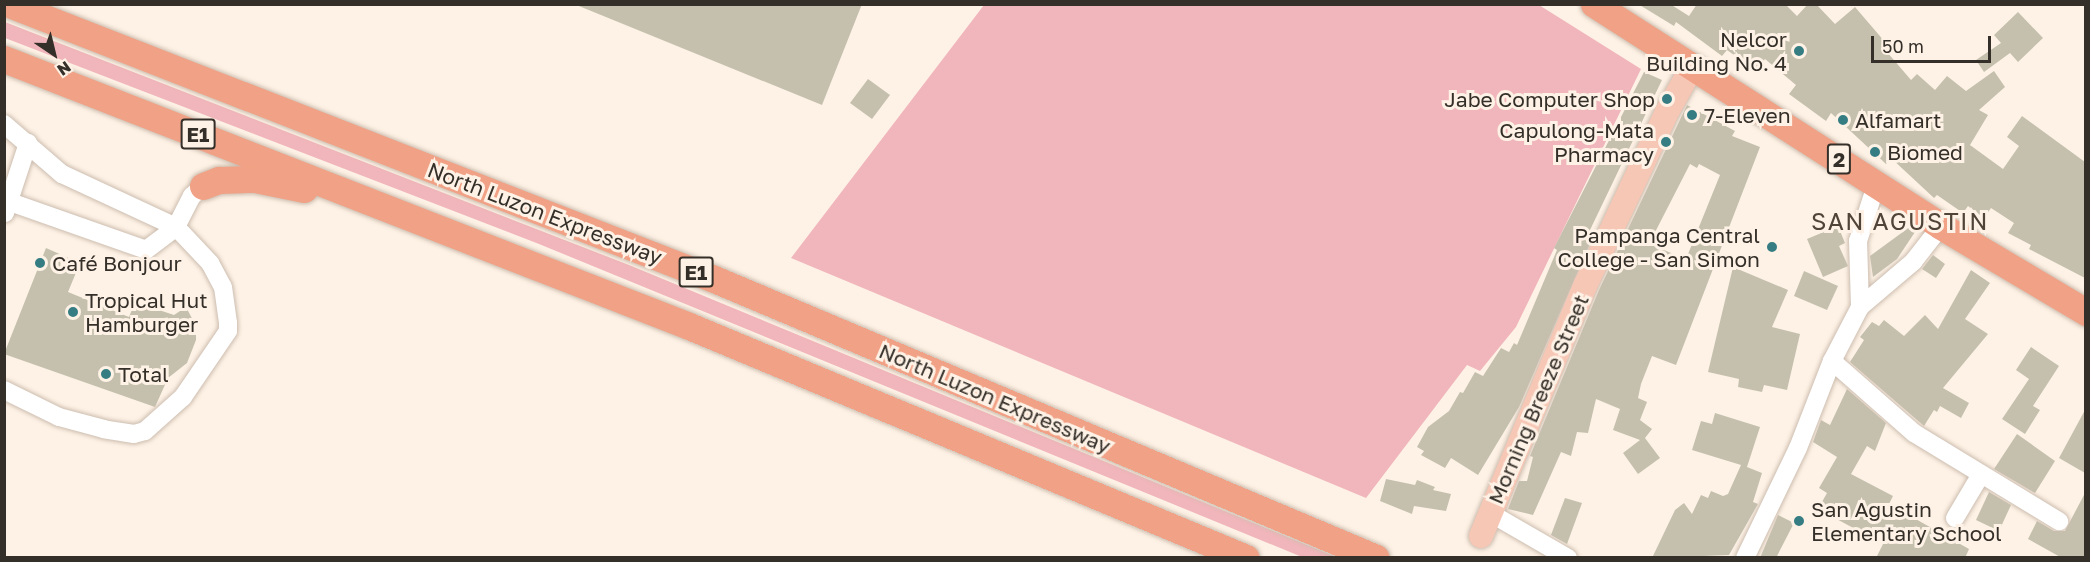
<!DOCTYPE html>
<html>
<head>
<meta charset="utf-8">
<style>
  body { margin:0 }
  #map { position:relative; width:2090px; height:562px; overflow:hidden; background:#fef2e6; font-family:"Golos Text",sans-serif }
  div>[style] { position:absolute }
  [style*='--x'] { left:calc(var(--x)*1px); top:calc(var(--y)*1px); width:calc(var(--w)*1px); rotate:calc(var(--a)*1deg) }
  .green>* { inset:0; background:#f1b6bb }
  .building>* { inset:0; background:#c5c0ae }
  .roads { filter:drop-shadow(0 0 2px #ccbdaf) drop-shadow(0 0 2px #ccbdaf) }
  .minor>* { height:18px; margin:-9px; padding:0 9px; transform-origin:9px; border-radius:9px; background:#fff }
  .major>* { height:24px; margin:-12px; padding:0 12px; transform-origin:12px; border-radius:12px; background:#f7c7b6 }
  .highway>* { height:27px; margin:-13.5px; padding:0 13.5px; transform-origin:13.5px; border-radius:13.5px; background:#f1a185 }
  .dots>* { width:16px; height:16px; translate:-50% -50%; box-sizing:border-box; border:3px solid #fef2e6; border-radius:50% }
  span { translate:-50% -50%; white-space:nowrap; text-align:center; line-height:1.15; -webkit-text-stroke:6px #fef2e6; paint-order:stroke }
  .shield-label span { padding:2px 4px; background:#fef2e6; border:2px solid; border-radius:4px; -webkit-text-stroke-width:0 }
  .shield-label { font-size:20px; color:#342f29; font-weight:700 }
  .poi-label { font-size:21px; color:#342f29 }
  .right { translate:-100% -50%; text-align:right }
  .left { translate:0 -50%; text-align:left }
  .street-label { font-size:21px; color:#342f29 }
  .quarter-label { font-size:24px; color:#504438; letter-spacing:1.5px }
  .frame { position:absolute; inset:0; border:6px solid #342f29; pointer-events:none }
  .north { position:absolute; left:24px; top:24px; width:60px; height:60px; -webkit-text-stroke:4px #fef2e6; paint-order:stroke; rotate:145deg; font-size:16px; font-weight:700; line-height:24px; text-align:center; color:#342f29 }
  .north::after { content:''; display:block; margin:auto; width:21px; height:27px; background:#342f29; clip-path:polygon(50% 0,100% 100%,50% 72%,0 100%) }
  .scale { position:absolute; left:1871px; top:36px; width:120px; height:27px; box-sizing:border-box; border:3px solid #342f29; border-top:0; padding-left:8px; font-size:18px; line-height:21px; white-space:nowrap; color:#342f29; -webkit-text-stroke:4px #fef2e6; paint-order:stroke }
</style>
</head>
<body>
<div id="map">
  <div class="green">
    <div style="clip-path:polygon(984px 5px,1539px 5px,1641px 69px,1516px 327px,1480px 371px,1467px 365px,1366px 498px,791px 258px)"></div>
    <div style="clip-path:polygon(5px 22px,629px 265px,1336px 557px,1302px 557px,539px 244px,5px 38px)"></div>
  </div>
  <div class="building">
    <div style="clip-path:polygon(574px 4px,862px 4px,822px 105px)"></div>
    <div style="clip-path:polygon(1638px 4px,1670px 4px,1689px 16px,1697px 4px,1785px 4px,1797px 16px,1808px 4px,1816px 4px,1835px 24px,1855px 7px,1885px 42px,1881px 45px,1911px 80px,1917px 74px,1935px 90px,1947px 76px,1966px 91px,1994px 71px,2005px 87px,1979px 110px,1988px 115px,1970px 145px,2003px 169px,2019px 146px,2007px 137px,2022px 116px,2085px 162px,2085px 278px,2029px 249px,2031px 245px,2008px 233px,2014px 223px,1991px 208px,1984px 218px,1968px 206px,1963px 213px,1937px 195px,1934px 198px,1891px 158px,1886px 164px,1831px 113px,1826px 121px,1789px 94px,1796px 85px,1765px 59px,1756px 71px,1727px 50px,1722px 56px,1676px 22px,1674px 26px)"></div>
    <div style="clip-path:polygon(2018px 12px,2043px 38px,2018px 62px,2010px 53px,1984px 72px,1976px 60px,2001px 43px,1994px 35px)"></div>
    <div style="clip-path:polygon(1644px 72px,1662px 80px,1590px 230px,1595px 232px,1519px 407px,1478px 475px,1451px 458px,1445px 468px,1421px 455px,1424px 451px,1417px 447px,1428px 427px,1449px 411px,1460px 392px,1463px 393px,1475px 372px,1483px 376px,1501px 348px,1509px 352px,1514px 343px,1517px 345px,1557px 250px,1554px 248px)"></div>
    <div style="clip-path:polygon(868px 79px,890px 95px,872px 119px,850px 103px)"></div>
    <div style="clip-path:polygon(evenodd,1687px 105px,1735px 131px,1732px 136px,1760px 147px,1676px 365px,1652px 356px,1641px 384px,1638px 398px,1647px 402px,1640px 420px,1652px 429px,1645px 438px,1660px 458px,1638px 474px,1623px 453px,1640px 440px,1613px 430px,1620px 409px,1596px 399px,1588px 433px,1577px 432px,1571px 456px,1561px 452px,1533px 515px,1508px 509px,1519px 481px,1527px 481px,1533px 457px,1530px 456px,1599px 290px,1687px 105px,1690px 164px,1697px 168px,1699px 164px,1720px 175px,1686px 259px,1649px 244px,1690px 164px)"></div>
    <div style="clip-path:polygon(1838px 226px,1845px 243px,1839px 246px,1848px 266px,1823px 277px,1807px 239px)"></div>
    <div style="clip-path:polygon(1911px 226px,1917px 229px,1897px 259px,1873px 277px,1870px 256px)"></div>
    <div style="clip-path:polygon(46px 248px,80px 263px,68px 292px,129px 317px,135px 302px,174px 315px,186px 307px,196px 326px,196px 340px,187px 363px,168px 378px,155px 407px,4px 354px)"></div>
    <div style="clip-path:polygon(1933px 255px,1945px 264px,1936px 278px,1922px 269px)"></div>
    <div style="clip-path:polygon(1733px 267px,1788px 290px,1772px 327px,1800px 334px,1787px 390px,1764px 385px,1762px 392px,1738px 387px,1739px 379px,1708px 372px)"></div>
    <div style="clip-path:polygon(1971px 270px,1990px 283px,1965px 319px,1988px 334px,1943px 388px,1969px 403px,1961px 418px,1940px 406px,1937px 412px,1934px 410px,1924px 426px,1850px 362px,1864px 340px,1860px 337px,1872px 322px,1879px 326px,1884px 320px,1904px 336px,1925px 315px,1938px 329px)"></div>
    <div style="clip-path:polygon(1804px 271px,1838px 286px,1827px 310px,1794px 296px)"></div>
    <div style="clip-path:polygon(2031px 347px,2059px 366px,2033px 406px,2040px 410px,2025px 434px,2002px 419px,2029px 379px,2016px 370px)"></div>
    <div style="clip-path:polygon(1847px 389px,1886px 423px,1875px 451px,1867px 446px,1851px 474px,1893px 496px,1889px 504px,1969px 549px,1965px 558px,1876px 558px,1883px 544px,1818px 509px,1827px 493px,1819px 488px,1837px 457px,1813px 442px,1821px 420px,1830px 425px)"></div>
    <div style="clip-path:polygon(2085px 410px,2085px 473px,2059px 458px)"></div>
    <div style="clip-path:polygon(1715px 413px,1760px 427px,1747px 467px,1762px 473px,1753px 502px,1758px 504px,1729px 555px,1652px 558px,1675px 510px,1684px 503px,1692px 514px,1701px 495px,1708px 498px,1711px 491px,1723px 496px,1728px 494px,1741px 465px,1692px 450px,1701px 421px,1712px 424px)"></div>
    <div style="clip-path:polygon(2017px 434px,2055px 461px,2035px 493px,1994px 469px)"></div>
    <div style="clip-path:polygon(1386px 479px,1415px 485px,1417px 480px,1435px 487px,1433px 490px,1451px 494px,1446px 511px,1414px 506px,1412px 514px,1380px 501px)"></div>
    <div style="clip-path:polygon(1989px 492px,2011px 505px,1999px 531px,1976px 520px)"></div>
    <div style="clip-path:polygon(2085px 493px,2085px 558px,2062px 558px,2028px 539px,2037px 521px,2054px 531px,2065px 531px)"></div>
    <div style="clip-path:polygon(1565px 498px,1582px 503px,1567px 544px,1551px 535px)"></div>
    <div style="clip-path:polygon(1778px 515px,1794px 523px,1776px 558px,1760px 558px)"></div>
  </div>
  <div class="roads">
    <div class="minor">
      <div style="--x:4;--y:124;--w:77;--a:40.8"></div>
      <div style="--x:62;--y:174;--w:126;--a:24.9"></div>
      <div style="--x:176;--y:227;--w:50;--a:46.6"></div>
      <div style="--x:210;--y:263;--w:27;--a:62"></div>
      <div style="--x:223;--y:287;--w:36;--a:82"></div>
      <div style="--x:228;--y:323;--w:8;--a:90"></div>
      <div style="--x:228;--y:331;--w:80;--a:124.3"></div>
      <div style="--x:183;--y:397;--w:51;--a:138.2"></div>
      <div style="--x:145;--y:431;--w:11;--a:165"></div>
      <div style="--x:134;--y:434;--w:30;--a:-171"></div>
      <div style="--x:104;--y:429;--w:47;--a:-165.1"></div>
      <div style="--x:59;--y:417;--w:61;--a:-153.9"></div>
      <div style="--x:10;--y:202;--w:144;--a:19.4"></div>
      <div style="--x:146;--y:250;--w:38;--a:-37"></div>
      <div style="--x:176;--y:227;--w:35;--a:-63"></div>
      <div style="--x:192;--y:196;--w:15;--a:-42"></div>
      <div style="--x:5;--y:213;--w:74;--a:-71.8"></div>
      <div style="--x:1860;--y:307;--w:66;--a:-91.7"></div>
      <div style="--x:1858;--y:241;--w:62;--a:-72.1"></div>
      <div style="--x:1832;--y:361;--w:109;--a:41.3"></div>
      <div style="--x:1914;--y:433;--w:170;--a:31.3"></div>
      <div style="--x:1490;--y:513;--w:90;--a:30"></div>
      <div style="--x:1955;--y:518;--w:49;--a:-59.2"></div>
      <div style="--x:1745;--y:558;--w:122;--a:-64.3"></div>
      <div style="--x:1798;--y:448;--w:93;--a:-68.7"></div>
      <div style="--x:1832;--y:361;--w:61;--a:-62.6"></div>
      <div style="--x:1860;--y:307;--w:70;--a:-40.3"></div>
      <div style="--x:1913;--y:262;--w:46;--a:-52.1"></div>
    </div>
    <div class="major">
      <div style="--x:1481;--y:536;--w:273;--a:-67.4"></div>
      <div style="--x:1586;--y:284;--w:190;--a:-64.8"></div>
      <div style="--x:1667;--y:112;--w:49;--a:-60.8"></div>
    </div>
    <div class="highway">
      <div style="--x:9;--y:4;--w:757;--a:21.31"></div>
      <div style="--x:714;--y:279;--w:718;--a:22.85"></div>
      <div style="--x:1594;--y:4;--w:412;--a:32.6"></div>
      <div style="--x:1941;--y:226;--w:169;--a:30.7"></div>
      <div style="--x:4;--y:59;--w:735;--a:21.29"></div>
      <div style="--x:689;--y:326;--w:603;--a:22.61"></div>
      <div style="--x:203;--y:186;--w:17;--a:-21"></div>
      <div style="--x:219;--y:180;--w:36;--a:-2"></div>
      <div style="--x:255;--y:179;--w:50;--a:11.5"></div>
    </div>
  </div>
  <div class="dots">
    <div style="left:1799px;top:51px;background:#357d83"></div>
    <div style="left:1667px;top:99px;background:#357d83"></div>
    <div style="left:1692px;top:115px;background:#357d83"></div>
    <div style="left:1843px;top:120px;background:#357d83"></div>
    <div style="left:1666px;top:142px;background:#357d83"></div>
    <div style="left:1875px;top:152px;background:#357d83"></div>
    <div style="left:1772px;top:247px;background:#357d83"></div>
    <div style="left:40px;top:263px;background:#357d83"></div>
    <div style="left:73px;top:312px;background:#357d83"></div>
    <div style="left:106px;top:374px;background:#357d83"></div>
    <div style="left:1799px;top:521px;background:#357d83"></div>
  </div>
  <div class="shield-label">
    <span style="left:198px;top:134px">E1</span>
    <span style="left:1839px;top:159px">2</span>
    <span style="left:696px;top:272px">E1</span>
  </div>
  <div class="poi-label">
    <span class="right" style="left:1787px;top:51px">Nelcor<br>Building No. 4</span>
    <span class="right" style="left:1655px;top:99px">Jabe Computer Shop</span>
    <span class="left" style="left:1704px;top:115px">7-Eleven</span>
    <span class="left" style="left:1855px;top:120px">Alfamart</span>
    <span class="right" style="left:1654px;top:142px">Capulong-Mata<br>Pharmacy</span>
    <span class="left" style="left:1887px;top:152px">Biomed</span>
    <span class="right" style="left:1760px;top:247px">Pampanga Central<br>College - San Simon</span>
    <span class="left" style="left:52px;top:263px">Café Bonjour</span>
    <span class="left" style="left:85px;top:312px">Tropical Hut<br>Hamburger</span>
    <span class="left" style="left:118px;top:374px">Total</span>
    <span class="left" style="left:1811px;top:521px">San Agustin<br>Elementary School</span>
  </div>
  <div class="street-label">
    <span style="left:545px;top:213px;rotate:21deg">North Luzon Expressway</span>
    <span style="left:995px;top:398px;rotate:23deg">North Luzon Expressway</span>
    <span style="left:1538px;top:399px;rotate:-67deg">Morning Breeze Street</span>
  </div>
  <div class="quarter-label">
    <span style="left:1900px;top:221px">SAN AGUSTIN</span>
  </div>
  <div class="frame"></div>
  <div class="north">N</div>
  <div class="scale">50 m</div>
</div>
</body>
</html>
